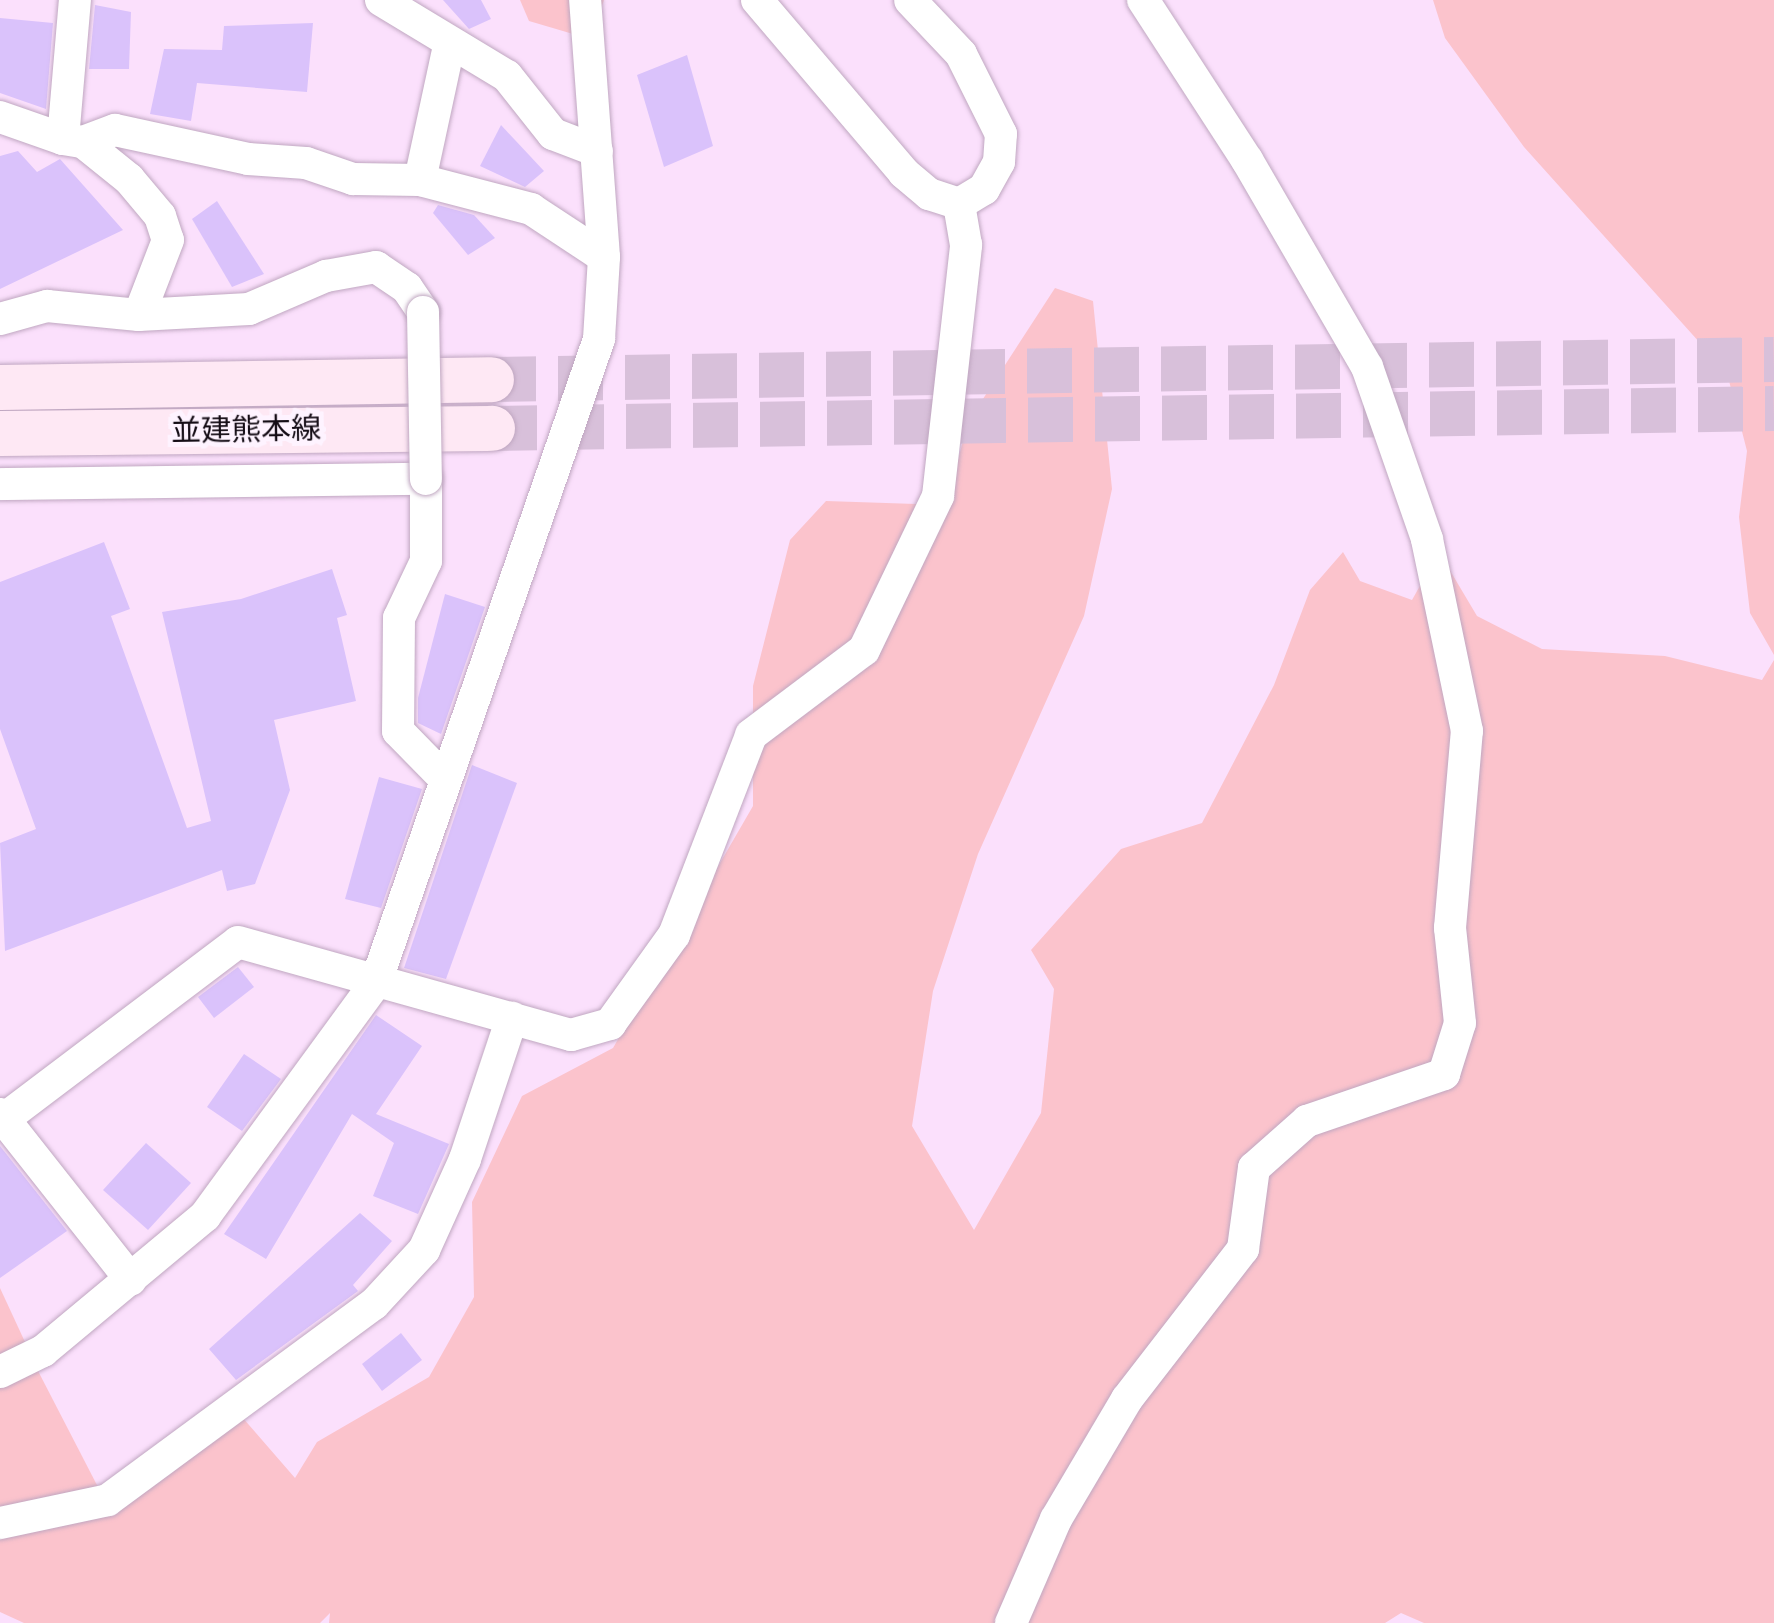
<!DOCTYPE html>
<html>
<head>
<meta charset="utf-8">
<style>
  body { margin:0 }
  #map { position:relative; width:1774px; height:1623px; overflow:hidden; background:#fbe0fc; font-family:Arial,"Noto Sans JP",sans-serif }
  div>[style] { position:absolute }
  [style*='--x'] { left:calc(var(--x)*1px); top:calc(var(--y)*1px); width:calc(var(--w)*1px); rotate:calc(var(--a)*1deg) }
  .green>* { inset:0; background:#fbc3cc }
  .building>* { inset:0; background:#dac2fb }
  .secondary-tunnel>* { height:45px; margin-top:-22.5px; transform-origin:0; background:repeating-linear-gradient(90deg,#d8c0da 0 45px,transparent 0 67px) }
  .roads { filter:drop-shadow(0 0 2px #c0a7c1) drop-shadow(0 0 2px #c0a7c1) }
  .minor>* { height:32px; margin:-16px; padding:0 16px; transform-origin:16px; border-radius:16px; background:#fff }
  .secondary>* { height:45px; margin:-22.5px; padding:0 22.5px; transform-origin:22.5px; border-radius:22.5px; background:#fee8f4 }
  .bridges { filter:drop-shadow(0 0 2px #c0a7c1) drop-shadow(0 0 2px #c0a7c1) }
  .minor-bridge>* { height:32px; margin:-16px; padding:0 16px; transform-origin:16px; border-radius:16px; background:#fff }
  span { translate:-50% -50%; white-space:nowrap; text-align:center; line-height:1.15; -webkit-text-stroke:10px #fef3ff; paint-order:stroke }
  .street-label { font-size:30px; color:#150d16 }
</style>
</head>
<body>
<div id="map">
  <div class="green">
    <div style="clip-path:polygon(520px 0,604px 0,590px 39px,529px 21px)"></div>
    <div style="clip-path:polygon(1433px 0,1774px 0,1774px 655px,1750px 613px,1739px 517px,1747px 451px,1727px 373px,1524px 147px,1445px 38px)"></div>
    <div style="clip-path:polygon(1055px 288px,1093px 301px,1112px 489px,1084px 616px,978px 854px,933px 991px,912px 1126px,974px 1230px,1041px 1113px,1054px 989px,1031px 950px,1121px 849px,1202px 823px,1274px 685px,1310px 590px,1343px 552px,1360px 581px,1412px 600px,1439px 552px,1477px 616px,1542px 649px,1665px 656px,1762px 680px,1774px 660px,1774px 1623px,1424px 1623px,1401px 1613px,1385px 1623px,329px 1623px,330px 1613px,320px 1623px,24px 1623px,0 1612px,0 1532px,95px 1519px,242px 1417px,295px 1478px,317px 1442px,429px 1377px,474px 1297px,472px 1202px,522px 1096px,613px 1048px,753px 806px,753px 686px,790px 540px,826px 501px,946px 505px,968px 422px)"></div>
    <div style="clip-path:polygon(0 1288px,25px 1342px,0 1359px)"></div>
    <div style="clip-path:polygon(36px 1367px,99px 1489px,0 1509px,0 1386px)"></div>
  </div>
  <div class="building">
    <div style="clip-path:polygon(443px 0,481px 0,491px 19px,469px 29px)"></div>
    <div style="clip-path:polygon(95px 5px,131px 12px,129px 69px,89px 69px)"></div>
    <div style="clip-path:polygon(0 18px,53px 23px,46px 109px,0 93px)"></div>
    <div style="clip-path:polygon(313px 23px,307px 92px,197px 83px,191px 121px,150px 114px,164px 49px,222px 50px,224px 26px)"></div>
    <div style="clip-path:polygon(687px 55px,713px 146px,664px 167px,637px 75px)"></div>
    <div style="clip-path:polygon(501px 125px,544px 171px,525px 187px,480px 166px)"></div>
    <div style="clip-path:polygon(18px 151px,37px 172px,60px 159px,123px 230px,0 289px,0 156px)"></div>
    <div style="clip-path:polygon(217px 201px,264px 274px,232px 287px,192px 219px)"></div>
    <div style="clip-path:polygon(438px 205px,474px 215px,495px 238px,468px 255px,433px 213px)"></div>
    <div style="clip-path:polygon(104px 542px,130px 609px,111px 616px,187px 828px,211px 821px,162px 612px,241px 599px,332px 569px,347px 615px,337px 618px,356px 701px,274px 720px,290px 790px,255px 884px,227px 891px,222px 870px,5px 951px,0 843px,36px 829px,0 729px,0 582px)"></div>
    <div style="clip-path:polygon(445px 594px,485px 607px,441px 734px,418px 723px,418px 698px)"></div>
    <div style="clip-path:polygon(472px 765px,517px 783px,446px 979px,404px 968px)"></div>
    <div style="clip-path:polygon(379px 777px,422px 789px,381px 908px,345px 899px)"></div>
    <div style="clip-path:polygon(238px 967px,254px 987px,214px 1018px,198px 997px)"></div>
    <div style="clip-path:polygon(376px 1015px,422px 1046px,376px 1114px,449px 1144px,418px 1214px,373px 1196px,394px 1143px,352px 1114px,266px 1259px,224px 1234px)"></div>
    <div style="clip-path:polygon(244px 1054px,281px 1079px,242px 1131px,207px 1107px)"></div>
    <div style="clip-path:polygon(146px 1143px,191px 1183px,148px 1230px,103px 1190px)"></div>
    <div style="clip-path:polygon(0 1146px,67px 1231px,0 1278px)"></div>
    <div style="clip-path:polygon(360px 1213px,392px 1241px,353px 1285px,358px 1291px,236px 1380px,209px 1349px)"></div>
    <div style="clip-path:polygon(401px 1333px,422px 1360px,382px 1391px,362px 1364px)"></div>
  </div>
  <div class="secondary-tunnel">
    <div style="--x:491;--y:379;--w:1283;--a:-0.89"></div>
    <div style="--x:492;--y:428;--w:1282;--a:-0.89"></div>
  </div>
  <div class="roads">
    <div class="minor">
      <div style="--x:381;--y:0;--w:147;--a:31.1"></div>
      <div style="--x:507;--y:76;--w:74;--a:51.6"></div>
      <div style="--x:553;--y:134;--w:47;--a:21.1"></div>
      <div style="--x:757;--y:0;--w:227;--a:49.6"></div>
      <div style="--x:904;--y:173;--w:33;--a:40"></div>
      <div style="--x:929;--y:194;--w:32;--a:18"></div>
      <div style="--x:959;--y:204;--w:29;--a:-31"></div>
      <div style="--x:984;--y:189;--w:31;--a:-61"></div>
      <div style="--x:999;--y:162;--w:28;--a:-86"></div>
      <div style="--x:1001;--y:134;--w:89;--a:-116.6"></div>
      <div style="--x:961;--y:54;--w:74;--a:-133.4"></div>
      <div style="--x:0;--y:117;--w:67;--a:19.2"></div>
      <div style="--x:63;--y:139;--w:20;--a:9"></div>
      <div style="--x:83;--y:142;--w:34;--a:-21"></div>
      <div style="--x:115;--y:130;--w:136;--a:12.3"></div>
      <div style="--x:248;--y:159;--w:58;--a:3.9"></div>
      <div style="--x:306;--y:163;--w:50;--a:18.8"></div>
      <div style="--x:353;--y:179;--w:67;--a:0.9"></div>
      <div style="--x:420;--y:180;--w:115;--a:14.6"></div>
      <div style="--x:531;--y:209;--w:87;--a:33.3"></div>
      <div style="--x:63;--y:139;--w:140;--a:-85.1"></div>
      <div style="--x:83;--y:142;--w:59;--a:38.8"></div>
      <div style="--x:129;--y:179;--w:48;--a:50"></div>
      <div style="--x:160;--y:216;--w:25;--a:72"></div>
      <div style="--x:168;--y:240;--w:80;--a:111.1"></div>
      <div style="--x:139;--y:315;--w:110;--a:-3.1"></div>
      <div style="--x:249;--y:309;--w:84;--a:-23.2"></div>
      <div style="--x:326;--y:276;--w:51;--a:-10.2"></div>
      <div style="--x:376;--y:267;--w:37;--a:34"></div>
      <div style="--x:407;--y:288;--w:29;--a:56"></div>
      <div style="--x:420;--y:180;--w:137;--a:-77.8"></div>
      <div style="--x:0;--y:319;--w:49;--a:-15.5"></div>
      <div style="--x:47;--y:306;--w:92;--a:5.6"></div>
      <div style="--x:0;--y:484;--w:426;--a:-0.7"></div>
      <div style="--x:426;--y:479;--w:82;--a:90"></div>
      <div style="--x:426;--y:561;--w:63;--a:115.3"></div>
      <div style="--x:399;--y:618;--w:113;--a:90.5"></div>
      <div style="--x:398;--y:731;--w:67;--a:45.6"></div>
      <div style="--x:0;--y:1114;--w:211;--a:51.7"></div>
      <div style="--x:0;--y:1122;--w:298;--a:-37.1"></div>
      <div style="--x:238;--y:942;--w:346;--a:15.6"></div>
      <div style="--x:571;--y:1035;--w:41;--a:-15.8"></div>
      <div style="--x:610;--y:1024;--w:110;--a:-54.3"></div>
      <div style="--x:674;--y:935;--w:214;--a:-68.9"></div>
      <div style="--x:751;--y:735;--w:141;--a:-37"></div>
      <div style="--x:864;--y:650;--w:171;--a:-64.3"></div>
      <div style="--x:938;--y:496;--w:253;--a:-83.6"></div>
      <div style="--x:966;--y:245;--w:42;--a:-99.7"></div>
      <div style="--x:0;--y:1372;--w:48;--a:-26"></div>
      <div style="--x:43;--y:1351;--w:211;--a:-39.8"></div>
      <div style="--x:205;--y:1216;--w:290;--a:-53.8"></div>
      <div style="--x:376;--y:982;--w:681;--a:-70.87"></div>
      <div style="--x:599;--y:339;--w:82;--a:-86.5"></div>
      <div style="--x:604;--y:257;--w:258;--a:-94.2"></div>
      <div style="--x:0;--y:1523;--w:110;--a:-12"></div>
      <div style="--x:108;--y:1500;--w:330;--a:-36.4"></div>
      <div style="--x:374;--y:1304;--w:74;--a:-47.2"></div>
      <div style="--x:424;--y:1250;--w:100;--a:-65.7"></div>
      <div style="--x:465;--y:1159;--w:149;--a:-71.6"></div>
      <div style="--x:1011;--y:1623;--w:113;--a:-66.6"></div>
      <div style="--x:1056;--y:1519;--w:139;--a:-59.4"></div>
      <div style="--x:1127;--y:1399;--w:190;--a:-52.3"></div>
      <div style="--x:1243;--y:1249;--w:82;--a:-82.3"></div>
      <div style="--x:1254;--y:1168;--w:71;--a:-41.6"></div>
      <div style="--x:1307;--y:1121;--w:145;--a:-18.9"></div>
      <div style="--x:1444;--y:1074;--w:53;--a:-72.6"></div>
      <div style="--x:1460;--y:1023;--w:96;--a:-96"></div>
      <div style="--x:1450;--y:928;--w:198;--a:-85.1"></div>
      <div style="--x:1467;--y:731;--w:196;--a:-101.8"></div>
      <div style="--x:1427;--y:539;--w:182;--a:-109.2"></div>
      <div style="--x:1367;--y:367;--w:239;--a:-120.1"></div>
      <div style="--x:1247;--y:160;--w:191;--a:-123"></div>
    </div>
    <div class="secondary">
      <div style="--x:0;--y:387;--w:491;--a:-0.9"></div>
      <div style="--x:0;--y:433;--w:492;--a:-0.6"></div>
    </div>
  </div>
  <div class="bridges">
    <div class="minor-bridge">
      <div style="--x:423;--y:312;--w:167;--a:89"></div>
    </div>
  </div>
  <div class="street-label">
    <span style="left:246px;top:430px;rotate:-1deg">並建熊本線</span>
  </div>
</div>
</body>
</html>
